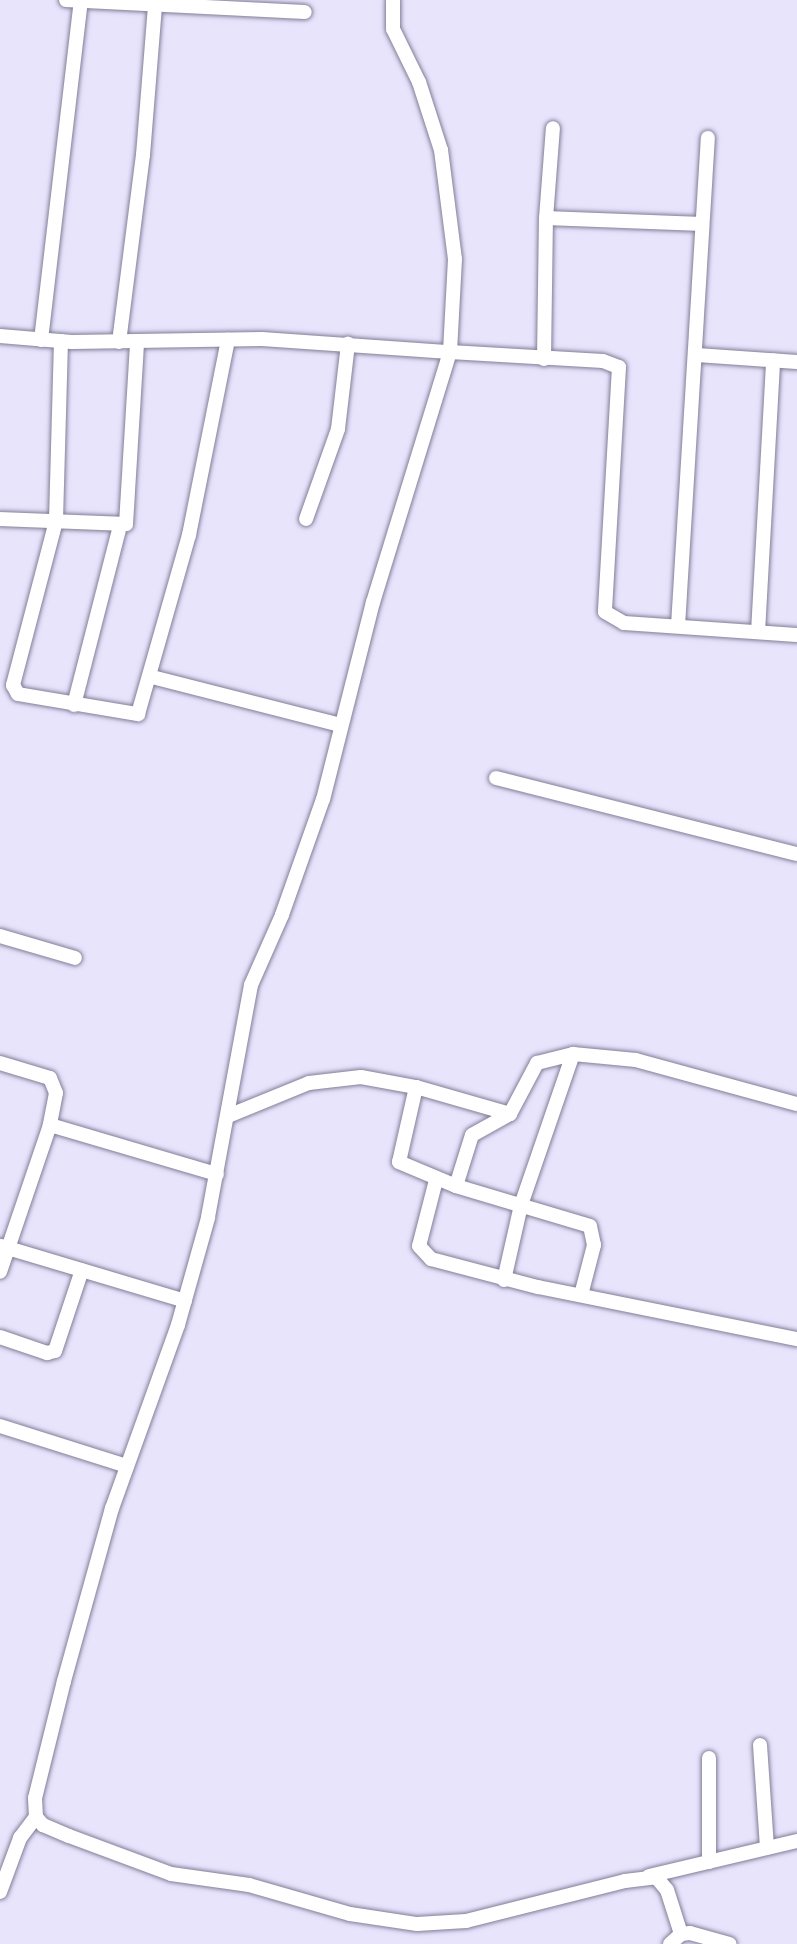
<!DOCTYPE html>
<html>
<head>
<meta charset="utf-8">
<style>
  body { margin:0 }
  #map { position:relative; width:797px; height:1944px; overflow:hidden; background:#e7e4fc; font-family:Signika,sans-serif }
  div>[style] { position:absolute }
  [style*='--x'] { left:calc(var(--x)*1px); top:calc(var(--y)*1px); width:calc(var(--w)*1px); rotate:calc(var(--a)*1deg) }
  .roads { filter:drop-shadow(0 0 2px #817e98) drop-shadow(0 0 2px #817e98) }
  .street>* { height:14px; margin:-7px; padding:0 7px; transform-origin:7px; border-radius:7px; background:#fff }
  span { translate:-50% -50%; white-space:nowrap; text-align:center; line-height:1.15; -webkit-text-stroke:5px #f4f3ff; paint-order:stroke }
</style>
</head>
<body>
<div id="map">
  <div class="roads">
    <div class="street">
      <div style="--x:66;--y:0;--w:239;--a:2.9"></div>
      <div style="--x:393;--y:0;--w:29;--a:90"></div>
      <div style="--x:393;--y:29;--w:59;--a:63.9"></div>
      <div style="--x:419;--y:82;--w:71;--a:72.1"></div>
      <div style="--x:441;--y:150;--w:110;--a:82.7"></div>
      <div style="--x:455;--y:259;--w:93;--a:93.1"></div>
      <div style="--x:450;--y:352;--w:153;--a:3.4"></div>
      <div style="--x:603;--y:361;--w:17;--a:21"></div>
      <div style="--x:619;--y:367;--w:245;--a:93.3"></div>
      <div style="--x:605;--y:612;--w:22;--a:30"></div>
      <div style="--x:624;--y:623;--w:173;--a:4"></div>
      <div style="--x:546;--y:218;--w:156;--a:2.2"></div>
      <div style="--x:0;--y:336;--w:72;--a:4.8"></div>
      <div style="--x:72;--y:342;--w:190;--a:-0.9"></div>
      <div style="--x:262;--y:339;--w:188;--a:4"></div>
      <div style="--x:450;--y:352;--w:262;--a:107.1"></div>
      <div style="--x:373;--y:602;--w:203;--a:104.2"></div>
      <div style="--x:323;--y:799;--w:123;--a:109.5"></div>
      <div style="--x:282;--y:915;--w:77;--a:113.9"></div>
      <div style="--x:251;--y:985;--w:237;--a:100.5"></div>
      <div style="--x:208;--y:1218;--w:111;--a:105.7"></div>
      <div style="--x:178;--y:1325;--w:195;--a:109.8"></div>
      <div style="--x:112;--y:1508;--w:180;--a:105.5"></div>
      <div style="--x:64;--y:1681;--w:121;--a:103.9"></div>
      <div style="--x:35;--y:1798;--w:19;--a:87"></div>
      <div style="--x:36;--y:1817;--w:11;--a:49"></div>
      <div style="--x:43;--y:1825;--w:28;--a:23"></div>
      <div style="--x:69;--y:1836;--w:109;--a:20.4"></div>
      <div style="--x:171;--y:1874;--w:79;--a:8"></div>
      <div style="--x:249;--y:1885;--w:105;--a:16"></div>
      <div style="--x:350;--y:1914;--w:68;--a:8.5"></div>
      <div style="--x:417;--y:1924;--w:49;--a:-3.5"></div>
      <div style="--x:466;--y:1921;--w:164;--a:-14.1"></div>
      <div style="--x:625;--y:1881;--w:31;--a:-7"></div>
      <div style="--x:656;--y:1877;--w:17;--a:50"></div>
      <div style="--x:667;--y:1890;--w:46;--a:72.3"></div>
      <div style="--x:41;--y:340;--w:341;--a:-83.3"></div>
      <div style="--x:61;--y:341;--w:180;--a:91.6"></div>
      <div style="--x:56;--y:521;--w:170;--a:104.7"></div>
      <div style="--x:13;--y:685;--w:10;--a:61"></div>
      <div style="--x:18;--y:694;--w:122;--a:9.5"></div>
      <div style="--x:138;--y:714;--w:186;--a:-74.1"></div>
      <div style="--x:189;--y:535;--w:199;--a:-78.7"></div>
      <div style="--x:119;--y:342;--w:189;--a:-82.7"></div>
      <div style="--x:143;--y:155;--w:150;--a:-85.4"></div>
      <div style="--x:697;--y:355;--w:100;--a:4"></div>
      <div style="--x:544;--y:359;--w:141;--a:-89.2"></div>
      <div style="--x:546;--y:218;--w:90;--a:-85.6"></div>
      <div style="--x:0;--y:519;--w:126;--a:2.3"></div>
      <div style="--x:126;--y:524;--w:182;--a:-86.5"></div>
      <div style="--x:306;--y:519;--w:96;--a:-70.4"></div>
      <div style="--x:338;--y:429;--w:86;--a:-83.3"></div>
      <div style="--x:678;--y:626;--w:489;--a:-86.5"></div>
      <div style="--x:758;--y:632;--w:272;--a:-86.8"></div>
      <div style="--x:152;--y:677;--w:195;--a:14.3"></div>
      <div style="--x:74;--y:705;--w:185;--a:-75.6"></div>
      <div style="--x:496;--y:778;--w:310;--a:14.2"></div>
      <div style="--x:0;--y:936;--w:78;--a:16.3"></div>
      <div style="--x:0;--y:1063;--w:52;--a:16.7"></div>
      <div style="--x:50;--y:1078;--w:16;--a:68"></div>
      <div style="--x:56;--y:1093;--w:33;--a:101"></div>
      <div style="--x:50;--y:1125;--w:155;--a:108.8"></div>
      <div style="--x:228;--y:1116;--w:87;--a:-22.2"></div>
      <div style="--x:309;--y:1083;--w:52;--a:-6.6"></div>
      <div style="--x:361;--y:1077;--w:56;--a:10.3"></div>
      <div style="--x:50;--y:1125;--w:174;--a:16.4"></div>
      <div style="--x:436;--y:1180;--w:68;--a:104.4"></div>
      <div style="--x:419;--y:1246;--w:18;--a:47"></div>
      <div style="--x:431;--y:1259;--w:111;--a:14.7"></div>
      <div style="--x:538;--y:1287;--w:264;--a:11.4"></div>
      <div style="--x:456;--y:1186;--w:62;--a:-157.2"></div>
      <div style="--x:399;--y:1162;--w:77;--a:-77.2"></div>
      <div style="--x:416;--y:1087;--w:98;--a:16"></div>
      <div style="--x:1;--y:1246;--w:192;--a:16.6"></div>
      <div style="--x:504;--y:1280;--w:77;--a:-77.2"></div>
      <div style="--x:521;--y:1205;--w:160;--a:-71"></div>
      <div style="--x:581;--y:1295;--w:52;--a:-75.4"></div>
      <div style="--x:594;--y:1245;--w:19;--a:-102"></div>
      <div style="--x:590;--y:1226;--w:140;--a:-163.4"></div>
      <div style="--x:456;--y:1186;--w:53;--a:-72.6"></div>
      <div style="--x:472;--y:1135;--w:43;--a:-28.9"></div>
      <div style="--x:510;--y:1114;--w:58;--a:-62.1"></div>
      <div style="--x:537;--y:1063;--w:37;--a:-14"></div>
      <div style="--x:573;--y:1054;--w:63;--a:5.4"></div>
      <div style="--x:636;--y:1060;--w:167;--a:15.3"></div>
      <div style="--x:0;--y:1337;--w:50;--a:18.8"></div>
      <div style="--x:47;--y:1353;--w:8;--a:-14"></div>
      <div style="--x:55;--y:1351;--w:85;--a:-71.6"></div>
      <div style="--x:0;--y:1426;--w:133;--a:17.5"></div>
      <div style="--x:760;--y:1745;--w:103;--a:86.1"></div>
      <div style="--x:709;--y:1862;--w:104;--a:-90"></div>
      <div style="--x:649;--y:1876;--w:152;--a:-13.3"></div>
      <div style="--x:0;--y:1892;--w:58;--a:-69.7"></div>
      <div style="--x:20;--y:1838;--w:26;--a:-53"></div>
      <div style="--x:670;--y:1944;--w:15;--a:-42"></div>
      <div style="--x:681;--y:1934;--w:9;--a:-6"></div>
      <div style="--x:690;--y:1933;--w:41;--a:15.4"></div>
    </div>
  </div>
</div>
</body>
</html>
